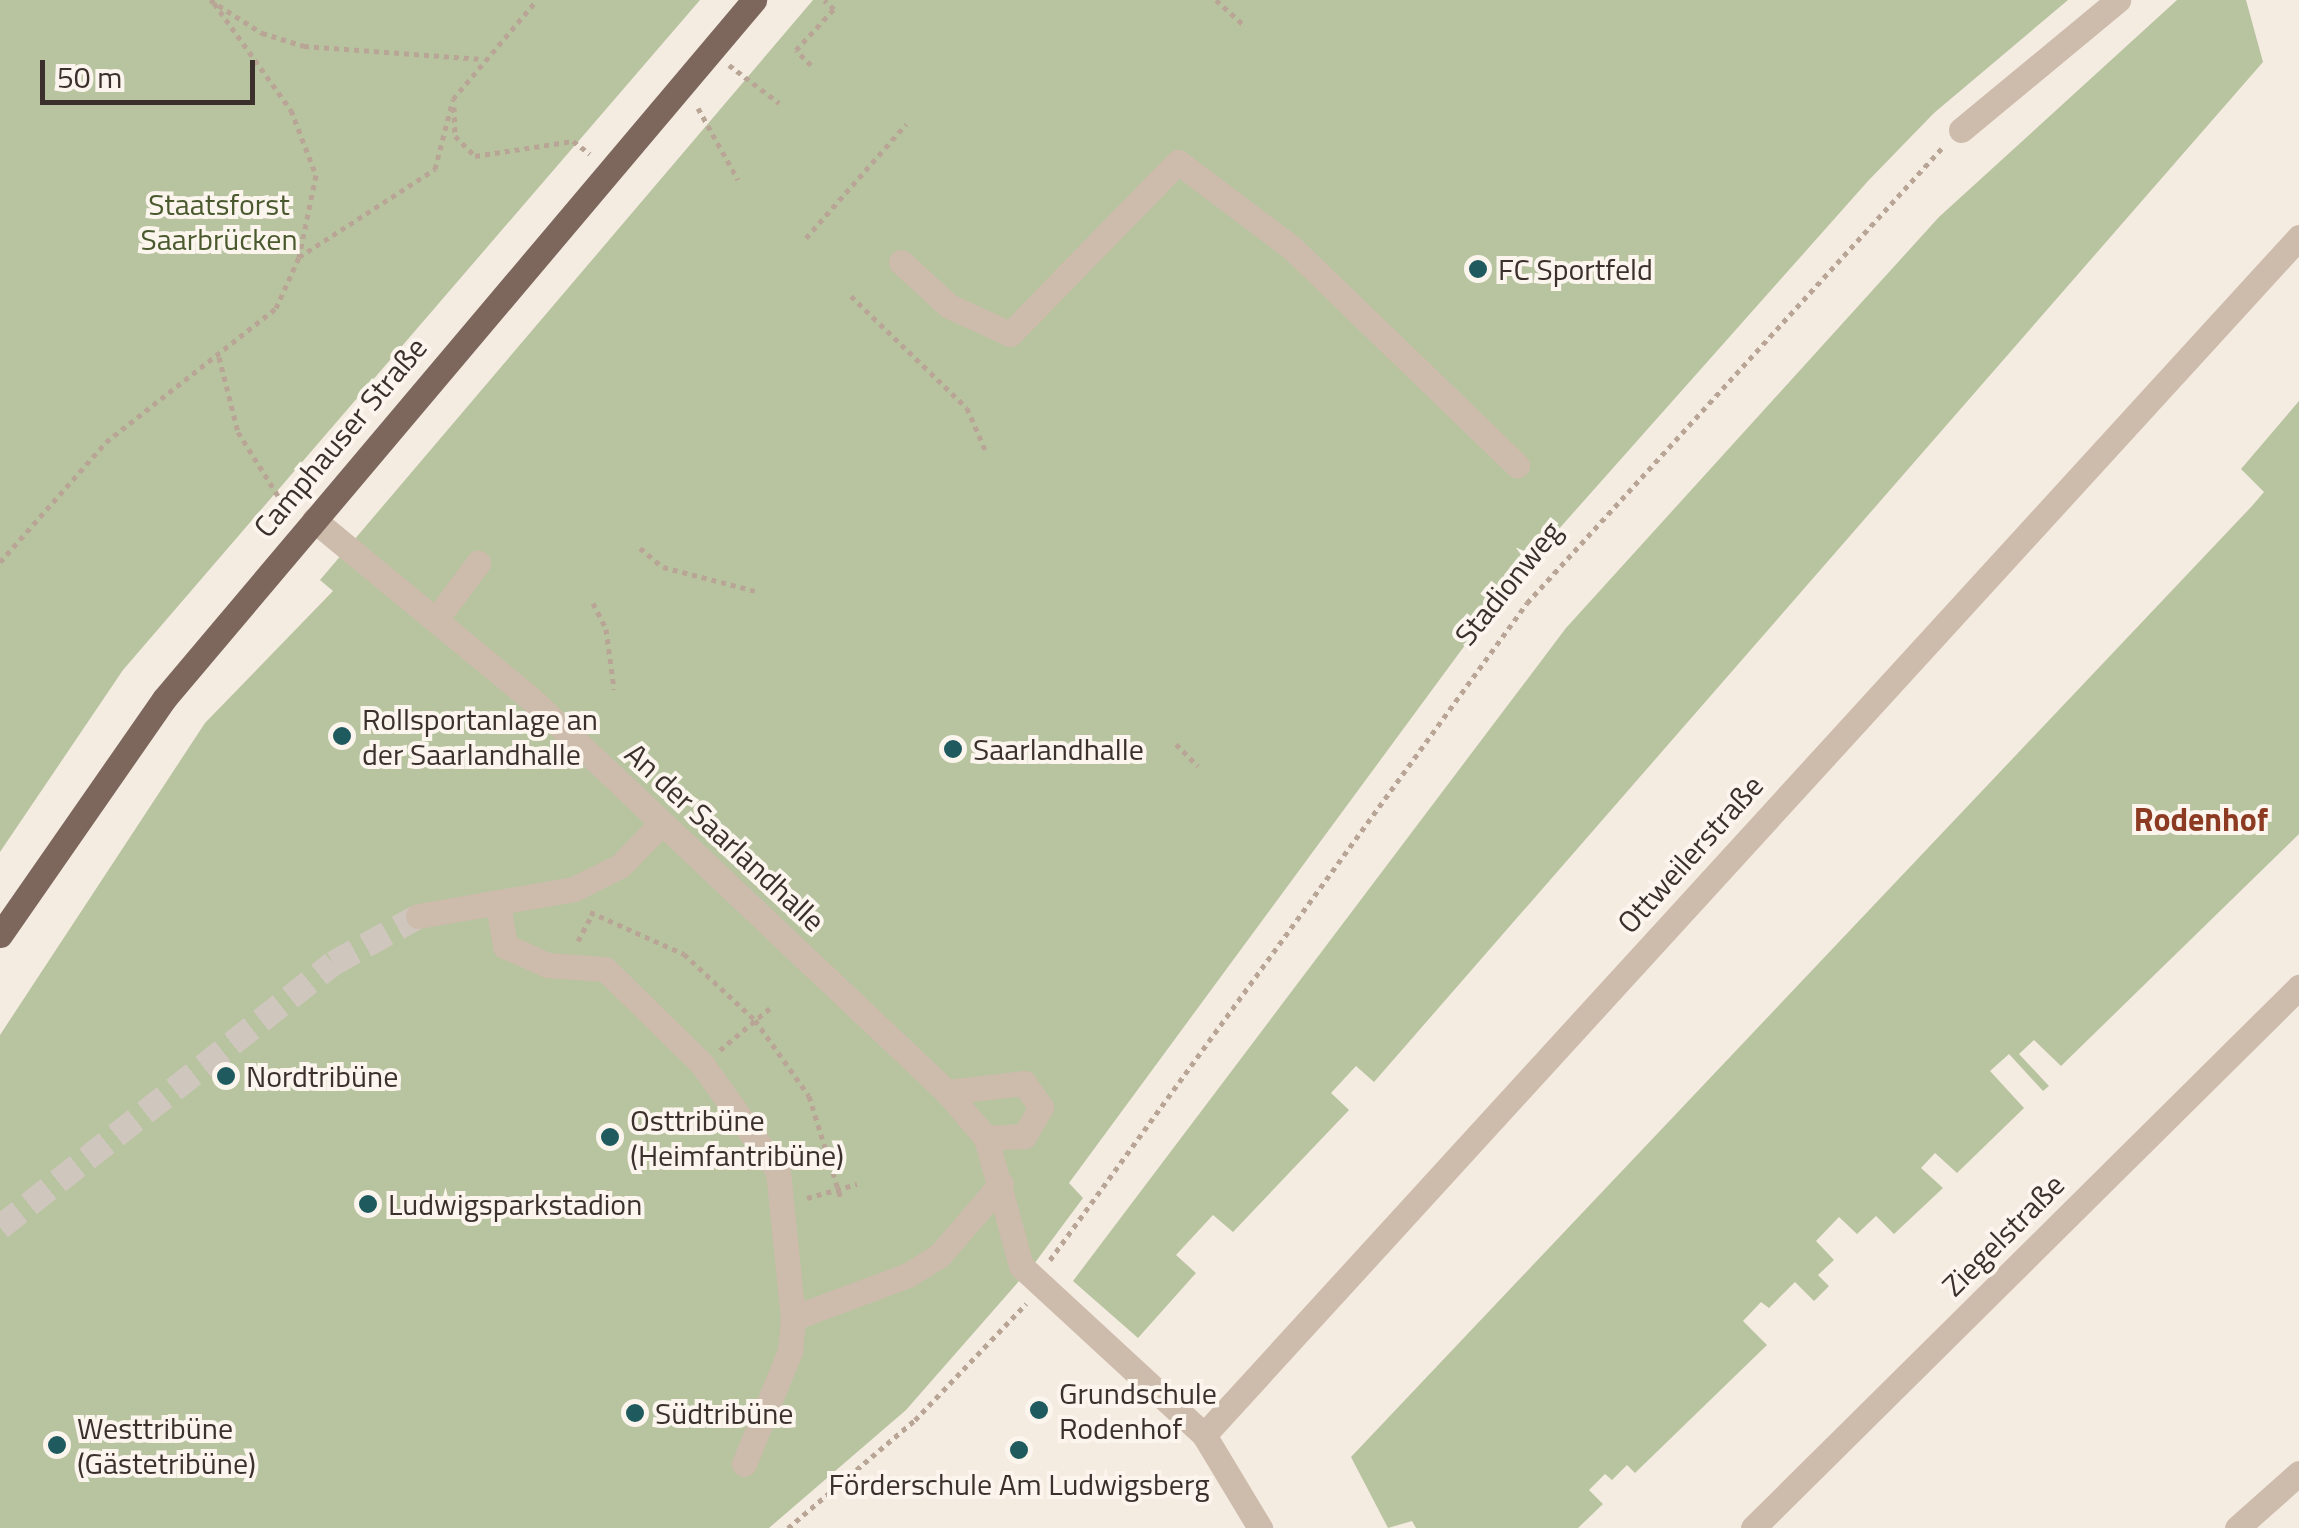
<!DOCTYPE html>
<html>
<head>
<meta charset="utf-8">
<style>
  body { margin:0 }
  #map { position:relative; width:2299px; height:1528px; overflow:hidden; background:#f4ebe1; font-family:"Titillium Web",sans-serif }
  div>[style] { position:absolute }
  [style*='--x'] { left:calc(var(--x)*1px); top:calc(var(--y)*1px); width:calc(var(--w)*1px); rotate:calc(var(--a)*1deg) }
  .green>* { inset:0; background:#b8c4a0 }
  .minor-tunnel>* { height:25px; margin-top:-12.5px; transform-origin:0; background:repeating-linear-gradient(90deg,#cfc6bd 0 25px,transparent 0 37px) }
  .path>* { height:5px; margin-top:-2.5px; transform-origin:0; background:repeating-linear-gradient(90deg,#b9a596 0 5px,transparent 0 10px) }
  .minor>* { height:25px; margin:-12.5px; padding:0 12.5px; transform-origin:12.5px; border-radius:12.5px; background:#cdbbac }
  .major>* { height:25px; margin:-12.5px; padding:0 12.5px; transform-origin:12.5px; border-radius:12.5px; background:#7d675c }
  .dots>* { width:28px; height:28px; translate:-50% -50%; box-sizing:border-box; border:5px solid #fbf5ee; border-radius:50% }
  span { translate:-50% -50%; white-space:nowrap; text-align:center; line-height:1.15; -webkit-text-stroke:8px #fbf5ee; paint-order:stroke }
  .park-label { font-size:30px; color:#4a5a2e }
  .poi-label { font-size:30px; color:#3b302b }
  .left { translate:0 -50%; text-align:left }
  .street-label { font-size:30px; color:#3b302b }
  .neighbourhood-label { font-size:32px; color:#8c3b22; font-weight:700 }
  .scale { position:absolute; left:40px; top:60px; width:215px; height:45px; box-sizing:border-box; border:5px solid #3b302b; border-top:0; padding-left:12px; font-size:30px; line-height:35px; white-space:nowrap; color:#3b302b; -webkit-text-stroke:8px #fbf5ee; paint-order:stroke }
</style>
</head>
<body>
<div id="map">
  <div class="green">
    <div style="clip-path:polygon(0 0,700px 0,123px 670px,0 852px)"></div>
    <div style="clip-path:polygon(813px 0,2068px 0,1934px 113px,1868px 181px,1510px 584px,1069px 1183px,1083px 1198px,1034px 1264px,906px 1410px,769px 1528px,0 1528px,0 1035px,205px 723px,333px 591px,320px 580px)"></div>
    <div style="clip-path:polygon(2177px 0,2246px 0,2263px 62px,1374px 1082px,1356px 1066px,1331px 1093px,1349px 1110px,1233px 1232px,1213px 1215px,1176px 1255px,1196px 1273px,1138px 1338px,1073px 1281px,1566px 628px,1939px 217px)"></div>
    <div style="clip-path:polygon(2299px 401px,2299px 834px,2061px 1066px,2034px 1040px,2019px 1054px,2049px 1086px,2043px 1091px,2009px 1054px,1990px 1071px,2024px 1108px,1957px 1173px,1935px 1153px,1921px 1168px,1943px 1188px,1894px 1234px,1876px 1216px,1857px 1234px,1839px 1217px,1816px 1241px,1834px 1260px,1818px 1275px,1829px 1286px,1814px 1301px,1795px 1282px,1769px 1308px,1761px 1302px,1743px 1321px,1767px 1345px,1635px 1473px,1627px 1465px,1612px 1480px,1605px 1474px,1589px 1490px,1603px 1504px,1578px 1528px,1416px 1528px,1412px 1521px,1388px 1528px,1351px 1457px,2252px 506px,2264px 492px,2241px 469px)"></div>
  </div>
  <div class="minor-tunnel">
    <div style="--x:0;--y:1227;--w:425;--a:-38.4"></div>
    <div style="--x:333;--y:963;--w:97;--a:-28.9"></div>
  </div>
  <div class="path">
    <div style="--x:210;--y:0;--w:62;--a:32.4"></div>
    <div style="--x:262;--y:33;--w:44;--a:17.2"></div>
    <div style="--x:304;--y:46;--w:175;--a:4.2"></div>
    <div style="--x:1216;--y:0;--w:36;--a:42"></div>
    <div style="--x:214;--y:3;--w:132;--a:54.3"></div>
    <div style="--x:291;--y:110;--w:70;--a:69"></div>
    <div style="--x:316;--y:175;--w:84;--a:101.7"></div>
    <div style="--x:729;--y:65;--w:63;--a:37.2"></div>
    <div style="--x:811;--y:65;--w:21;--a:-135"></div>
    <div style="--x:796;--y:50;--w:56;--a:-47.2"></div>
    <div style="--x:834;--y:9;--w:13;--a:-138"></div>
    <div style="--x:454;--y:107;--w:29;--a:88"></div>
    <div style="--x:455;--y:136;--w:28;--a:45"></div>
    <div style="--x:475;--y:156;--w:99;--a:-8.7"></div>
    <div style="--x:573;--y:141;--w:21;--a:37"></div>
    <div style="--x:698;--y:108;--w:82;--a:60.9"></div>
    <div style="--x:806;--y:238;--w:152;--a:-48.7"></div>
    <div style="--x:851;--y:296;--w:161;--a:44"></div>
    <div style="--x:967;--y:408;--w:48;--a:66.6"></div>
    <div style="--x:219;--y:357;--w:77;--a:75.8"></div>
    <div style="--x:238;--y:432;--w:79;--a:57.9"></div>
    <div style="--x:640;--y:548;--w:30;--a:40"></div>
    <div style="--x:663;--y:567;--w:95;--a:14.6"></div>
    <div style="--x:0;--y:562;--w:160;--a:-48.5"></div>
    <div style="--x:106;--y:442;--w:216;--a:-38.2"></div>
    <div style="--x:276;--y:308;--w:56;--a:-65.7"></div>
    <div style="--x:299;--y:257;--w:162;--a:-32.9"></div>
    <div style="--x:435;--y:169;--w:72;--a:-75.6"></div>
    <div style="--x:453;--y:99;--w:130;--a:-49.7"></div>
    <div style="--x:593;--y:603;--w:29;--a:63"></div>
    <div style="--x:606;--y:629;--w:61;--a:82.4"></div>
    <div style="--x:1176;--y:744;--w:31;--a:45"></div>
    <div style="--x:590;--y:912;--w:103;--a:24.1"></div>
    <div style="--x:684;--y:954;--w:97;--a:42.9"></div>
    <div style="--x:755;--y:1020;--w:93;--a:54.6"></div>
    <div style="--x:809;--y:1096;--w:108;--a:72.7"></div>
    <div style="--x:578;--y:941;--w:32;--a:-62"></div>
    <div style="--x:720;--y:1050;--w:65;--a:-40"></div>
    <div style="--x:807;--y:1198;--w:52;--a:-15.6"></div>
    <div style="--x:1050;--y:1260;--w:812;--a:-54.02"></div>
    <div style="--x:1527;--y:603;--w:617;--a:-47.63"></div>
    <div style="--x:788;--y:1528;--w:167;--a:-40.4"></div>
    <div style="--x:915;--y:1420;--w:161;--a:-46.3"></div>
  </div>
  <div class="minor">
    <div style="--x:1961;--y:130;--w:204;--a:-39.6"></div>
    <div style="--x:901;--y:262;--w:65;--a:42.5"></div>
    <div style="--x:949;--y:306;--w:67;--a:24.7"></div>
    <div style="--x:1010;--y:334;--w:240;--a:-45.7"></div>
    <div style="--x:1178;--y:162;--w:143;--a:37"></div>
    <div style="--x:1292;--y:248;--w:313;--a:44"></div>
    <div style="--x:314;--y:520;--w:278;--a:39.5"></div>
    <div style="--x:529;--y:697;--w:575;--a:43.38"></div>
    <div style="--x:947;--y:1092;--w:60;--a:49.7"></div>
    <div style="--x:986;--y:1138;--w:133;--a:74.7"></div>
    <div style="--x:1021;--y:1266;--w:249;--a:42.7"></div>
    <div style="--x:1204;--y:1435;--w:109;--a:58.9"></div>
    <div style="--x:437;--y:618;--w:69;--a:-53.3"></div>
    <div style="--x:498;--y:903;--w:44;--a:80.8"></div>
    <div style="--x:505;--y:946;--w:46;--a:24.3"></div>
    <div style="--x:547;--y:965;--w:58;--a:3.9"></div>
    <div style="--x:605;--y:969;--w:136;--a:44.4"></div>
    <div style="--x:702;--y:1064;--w:131;--a:54.6"></div>
    <div style="--x:778;--y:1171;--w:148;--a:84.2"></div>
    <div style="--x:793;--y:1318;--w:33;--a:95"></div>
    <div style="--x:790;--y:1351;--w:122;--a:112.2"></div>
    <div style="--x:418;--y:916;--w:158;--a:-9.8"></div>
    <div style="--x:574;--y:889;--w:51;--a:-26.6"></div>
    <div style="--x:620;--y:866;--w:60;--a:-45.7"></div>
    <div style="--x:947;--y:1092;--w:78;--a:-6.7"></div>
    <div style="--x:1024;--y:1083;--w:29;--a:55"></div>
    <div style="--x:1041;--y:1107;--w:34;--a:120"></div>
    <div style="--x:1024;--y:1136;--w:38;--a:177"></div>
    <div style="--x:793;--y:1318;--w:123;--a:-20.5"></div>
    <div style="--x:908;--y:1275;--w:36;--a:-32"></div>
    <div style="--x:939;--y:1256;--w:95;--a:-49.3"></div>
    <div style="--x:1204;--y:1435;--w:1623;--a:-47.57"></div>
    <div style="--x:1753;--y:1528;--w:769;--a:-44.74"></div>
    <div style="--x:2237;--y:1528;--w:83;--a:-41.6"></div>
  </div>
  <div class="major">
    <div style="--x:0;--y:935;--w:287;--a:-55.2"></div>
    <div style="--x:164;--y:699;--w:915;--a:-49.83"></div>
  </div>
  <div class="dots">
    <div style="left:1478px;top:269px;background:#1f5a5e"></div>
    <div style="left:342px;top:736px;background:#1f5a5e"></div>
    <div style="left:953px;top:749px;background:#1f5a5e"></div>
    <div style="left:226px;top:1076px;background:#1f5a5e"></div>
    <div style="left:610px;top:1137px;background:#1f5a5e"></div>
    <div style="left:368px;top:1204px;background:#1f5a5e"></div>
    <div style="left:1039px;top:1410px;background:#1f5a5e"></div>
    <div style="left:635px;top:1413px;background:#1f5a5e"></div>
    <div style="left:57px;top:1445px;background:#1f5a5e"></div>
    <div style="left:1019px;top:1450px;background:#1f5a5e"></div>
  </div>
  <div class="park-label">
    <span style="left:219px;top:221px">Staatsforst<br>Saarbrücken</span>
  </div>
  <div class="poi-label">
    <span class="left" style="left:1498px;top:269px">FC Sportfeld</span>
    <span class="left" style="left:362px;top:736px">Rollsportanlage an<br>der Saarlandhalle</span>
    <span class="left" style="left:973px;top:749px">Saarlandhalle</span>
    <span class="left" style="left:246px;top:1076px">Nordtribüne</span>
    <span class="left" style="left:630px;top:1137px">Osttribüne<br>(Heimfantribüne)</span>
    <span class="left" style="left:388px;top:1204px">Ludwigsparkstadion</span>
    <span class="left" style="left:1059px;top:1410px">Grundschule<br>Rodenhof</span>
    <span class="left" style="left:655px;top:1413px">Südtribüne</span>
    <span class="left" style="left:77px;top:1445px">Westtribüne<br>(Gästetribüne)</span>
    <span style="left:1019px;top:1484px">Förderschule Am Ludwigsberg</span>
  </div>
  <div class="street-label">
    <span style="left:340px;top:437px;rotate:-50deg">Camphauser Straße</span>
    <span style="left:1508px;top:583px;rotate:-51deg">Stadionweg</span>
    <span style="left:725px;top:837px;rotate:43deg">An der Saarlandhalle</span>
    <span style="left:1690px;top:854px;rotate:-48deg">Ottweilerstraße</span>
    <span style="left:2003px;top:1235px;rotate:-45deg">Ziegelstraße</span>
  </div>
  <div class="neighbourhood-label">
    <span style="left:2201px;top:819px">Rodenhof</span>
  </div>
  <div class="scale">50 m</div>
</div>
</body>
</html>
